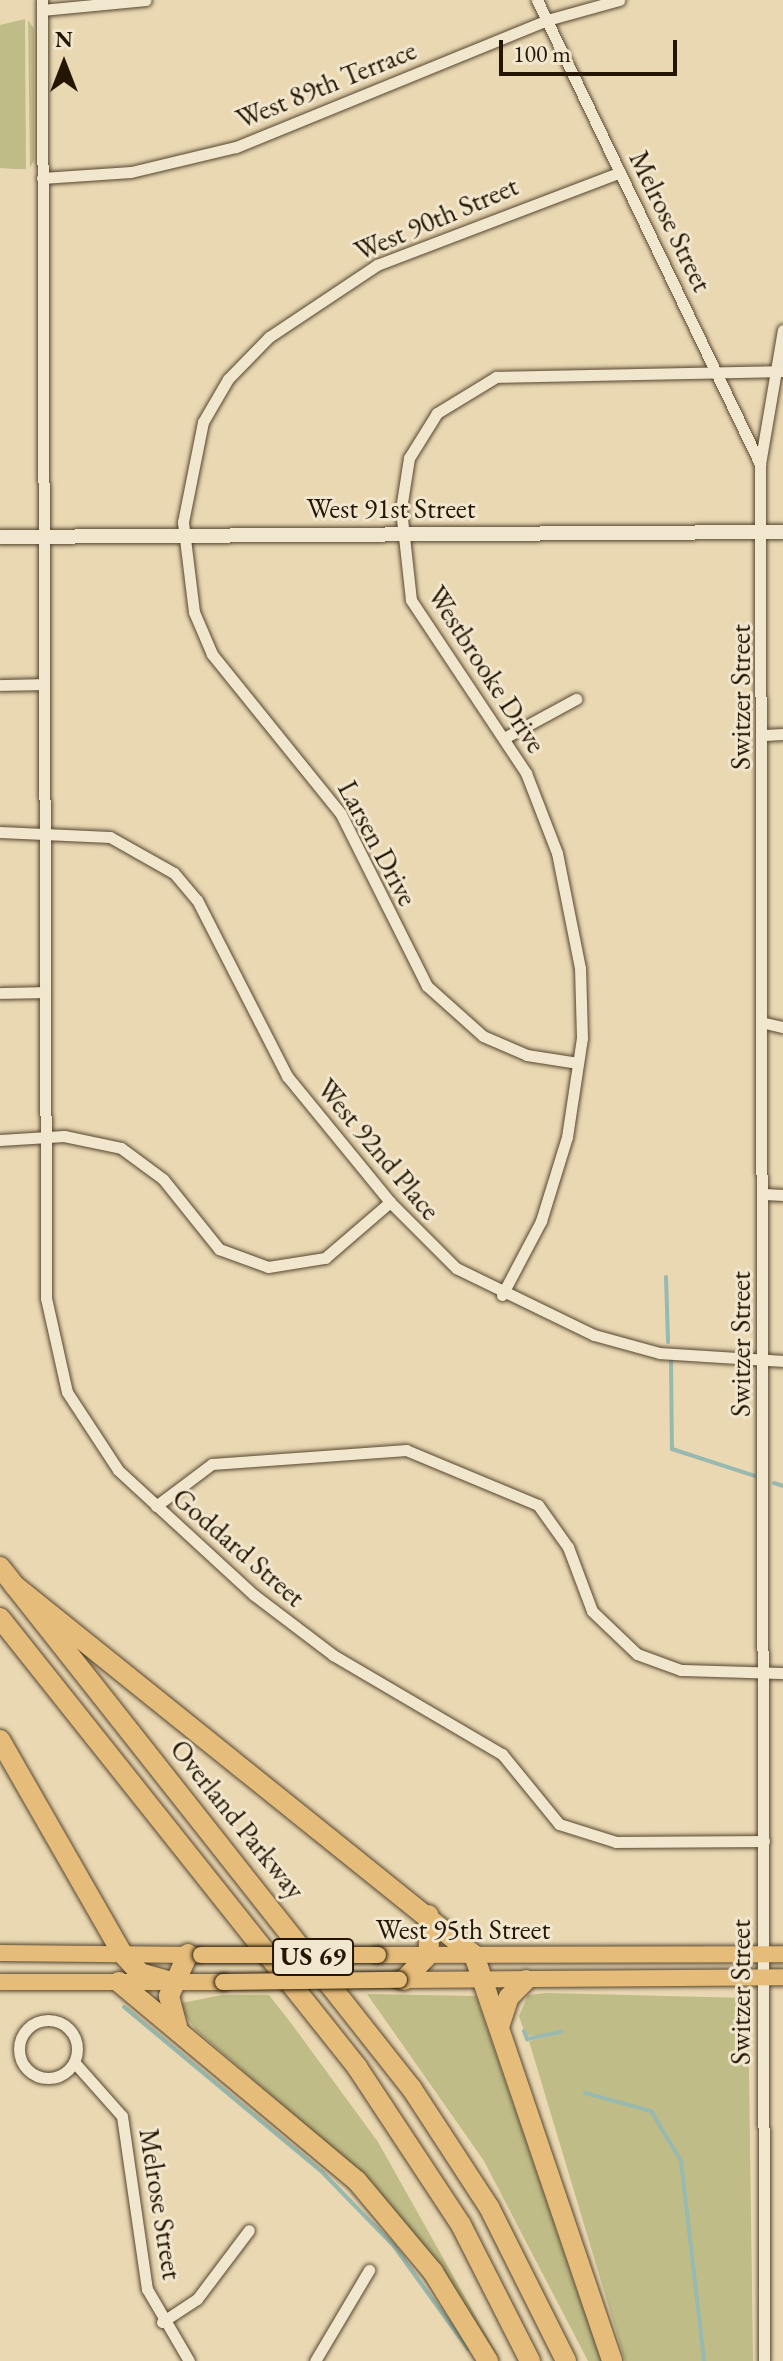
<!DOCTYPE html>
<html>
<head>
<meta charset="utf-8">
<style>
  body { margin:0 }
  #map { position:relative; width:783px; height:2361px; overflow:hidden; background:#ead8b3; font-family:"EB Garamond",serif }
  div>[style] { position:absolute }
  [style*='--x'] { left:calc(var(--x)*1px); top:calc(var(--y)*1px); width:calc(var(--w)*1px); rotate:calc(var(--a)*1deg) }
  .green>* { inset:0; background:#bfbc87 }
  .stream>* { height:4px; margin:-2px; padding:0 2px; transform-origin:2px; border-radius:2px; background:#98b9af }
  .roads { filter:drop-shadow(0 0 2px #56462f) drop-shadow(0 0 2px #56462f) }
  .minor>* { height:11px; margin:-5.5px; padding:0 5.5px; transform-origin:5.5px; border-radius:5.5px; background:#f1e6ce }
  .minor>.ring { margin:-5.5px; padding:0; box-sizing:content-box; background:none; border:11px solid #f1e6ce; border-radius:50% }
  .tertiary>* { height:14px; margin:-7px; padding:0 7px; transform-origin:7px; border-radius:7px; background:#f1e6ce }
  .primary>* { height:16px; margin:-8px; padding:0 8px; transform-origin:8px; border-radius:8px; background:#e5bc7a }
  .motorway>* { height:20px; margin:-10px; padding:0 10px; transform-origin:10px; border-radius:10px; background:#e5bc7a }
  .bridges { filter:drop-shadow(0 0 2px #241603) drop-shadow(0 0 2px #241603) }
  .primary-bridge>* { height:16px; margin:-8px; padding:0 8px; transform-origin:8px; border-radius:8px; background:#e5bc7a }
  span { translate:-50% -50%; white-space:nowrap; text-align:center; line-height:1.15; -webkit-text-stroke:6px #f1e6ce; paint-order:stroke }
  .shield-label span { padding:2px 6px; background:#f1e6ce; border:2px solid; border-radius:6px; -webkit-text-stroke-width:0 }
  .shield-label { font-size:26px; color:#241603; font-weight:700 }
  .street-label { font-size:28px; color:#241603 }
  .north { position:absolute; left:24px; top:24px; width:80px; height:80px; -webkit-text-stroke:6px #f1e6ce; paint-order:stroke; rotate:0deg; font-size:22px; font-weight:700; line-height:32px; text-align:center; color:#241603 }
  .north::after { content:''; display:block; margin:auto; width:28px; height:36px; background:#241603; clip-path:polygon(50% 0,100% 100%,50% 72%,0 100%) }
  .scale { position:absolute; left:499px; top:40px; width:178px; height:36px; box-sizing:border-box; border:4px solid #241603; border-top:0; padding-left:10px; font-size:24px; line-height:28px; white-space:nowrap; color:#241603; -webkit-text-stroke:6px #f1e6ce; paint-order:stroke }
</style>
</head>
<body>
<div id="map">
  <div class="green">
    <div style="clip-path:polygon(25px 19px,26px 169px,14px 169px,0 168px,0 25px)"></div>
    <div style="clip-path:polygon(28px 20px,34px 29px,34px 160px,30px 168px)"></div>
    <div style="clip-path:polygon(547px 1993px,748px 1998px,753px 2361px,625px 2361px,529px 2041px,563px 2033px,526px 2036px,519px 2016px,528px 1995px)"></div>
    <div style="clip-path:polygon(367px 1994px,476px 1996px,601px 2361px,588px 2361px,484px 2161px)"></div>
    <div style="clip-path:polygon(222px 1995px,269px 1995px,291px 2023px,378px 2142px,501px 2361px,372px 2182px,196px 2030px,177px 2004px)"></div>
  </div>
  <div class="stream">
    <div style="--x:666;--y:1277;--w:65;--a:88.2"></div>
    <div style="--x:671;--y:1360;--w:89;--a:89.4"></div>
    <div style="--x:672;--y:1449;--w:87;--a:18"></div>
    <div style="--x:774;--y:1483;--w:9;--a:18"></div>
    <div style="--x:124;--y:2007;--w:259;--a:39.8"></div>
    <div style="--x:323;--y:2173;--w:102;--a:45.8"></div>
    <div style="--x:394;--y:2246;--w:127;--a:54.3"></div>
    <div style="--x:524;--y:2031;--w:9;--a:69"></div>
    <div style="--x:527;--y:2039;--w:35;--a:-12"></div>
    <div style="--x:585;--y:2093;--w:68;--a:15.3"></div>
    <div style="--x:651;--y:2111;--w:58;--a:59"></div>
    <div style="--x:681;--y:2161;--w:201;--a:83.4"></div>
  </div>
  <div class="roads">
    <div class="minor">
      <div style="--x:42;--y:0;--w:1298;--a:89.82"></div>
      <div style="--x:46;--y:1298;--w:96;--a:77.4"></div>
      <div style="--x:67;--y:1392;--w:93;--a:56.8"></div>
      <div style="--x:118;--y:1470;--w:185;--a:42.6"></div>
      <div style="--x:254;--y:1595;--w:99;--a:37.2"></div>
      <div style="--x:333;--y:1655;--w:196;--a:30.4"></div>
      <div style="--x:502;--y:1754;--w:90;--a:50.8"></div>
      <div style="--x:559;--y:1824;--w:60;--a:17.5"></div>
      <div style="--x:616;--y:1842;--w:148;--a:-0.4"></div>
      <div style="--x:537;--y:0;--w:515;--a:64.33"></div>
      <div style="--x:42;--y:10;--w:104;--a:-5.5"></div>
      <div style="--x:42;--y:178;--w:89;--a:-3.9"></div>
      <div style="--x:131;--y:172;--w:108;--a:-13.4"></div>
      <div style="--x:236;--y:147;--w:336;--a:-22.2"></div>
      <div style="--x:547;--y:20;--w:75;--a:-15.5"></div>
      <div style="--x:0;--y:685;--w:43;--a:-1.3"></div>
      <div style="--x:764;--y:735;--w:19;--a:-3"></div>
      <div style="--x:506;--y:737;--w:80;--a:-28.5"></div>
      <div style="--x:0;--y:832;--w:110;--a:2.6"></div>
      <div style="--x:110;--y:837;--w:73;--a:29.4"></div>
      <div style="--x:174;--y:873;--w:35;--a:50"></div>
      <div style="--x:197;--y:900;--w:198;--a:62.9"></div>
      <div style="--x:287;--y:1076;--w:163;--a:50.7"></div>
      <div style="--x:390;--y:1202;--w:93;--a:45"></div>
      <div style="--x:456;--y:1268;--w:153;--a:25.9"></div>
      <div style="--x:594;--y:1335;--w:68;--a:15.3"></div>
      <div style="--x:660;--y:1353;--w:123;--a:3.7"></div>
      <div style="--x:0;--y:993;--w:44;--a:-1.3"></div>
      <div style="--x:765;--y:1023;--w:18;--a:13"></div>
      <div style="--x:578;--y:1063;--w:52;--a:-171.1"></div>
      <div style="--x:527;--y:1055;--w:48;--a:-156.6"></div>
      <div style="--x:483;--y:1036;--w:75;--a:-138.2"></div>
      <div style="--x:427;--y:986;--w:192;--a:-116.6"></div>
      <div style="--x:341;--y:814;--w:206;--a:-128.9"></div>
      <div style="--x:212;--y:654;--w:46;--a:-113.2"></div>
      <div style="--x:194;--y:612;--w:91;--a:-97"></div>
      <div style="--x:183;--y:522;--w:102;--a:-78.7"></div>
      <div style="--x:203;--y:422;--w:50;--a:-59.8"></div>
      <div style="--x:228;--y:379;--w:59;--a:-45.7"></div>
      <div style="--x:269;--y:337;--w:130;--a:-33.7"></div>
      <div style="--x:377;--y:265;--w:260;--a:-20.9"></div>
      <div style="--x:0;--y:1140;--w:64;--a:-3.6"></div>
      <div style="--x:64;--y:1136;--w:58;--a:11.9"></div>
      <div style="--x:121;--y:1148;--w:52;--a:36.4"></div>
      <div style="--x:163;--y:1179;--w:90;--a:51.3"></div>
      <div style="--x:219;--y:1249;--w:52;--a:20.2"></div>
      <div style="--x:268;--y:1267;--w:58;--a:-9"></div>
      <div style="--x:325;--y:1258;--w:86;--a:-40.7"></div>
      <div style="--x:765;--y:1194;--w:18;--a:3"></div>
      <div style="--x:502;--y:1295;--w:84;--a:-62.2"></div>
      <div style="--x:541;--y:1221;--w:88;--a:-72.8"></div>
      <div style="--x:567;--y:1137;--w:100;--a:-81.4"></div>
      <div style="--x:582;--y:1038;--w:70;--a:-91.6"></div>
      <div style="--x:580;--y:968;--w:117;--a:-101.3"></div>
      <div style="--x:557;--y:853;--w:86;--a:-111.2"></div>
      <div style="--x:526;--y:773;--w:208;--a:-123.6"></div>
      <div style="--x:411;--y:600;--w:92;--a:-96.3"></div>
      <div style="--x:401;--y:509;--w:52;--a:-81.1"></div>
      <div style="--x:409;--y:458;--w:53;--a:-58.1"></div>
      <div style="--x:437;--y:413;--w:69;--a:-31.4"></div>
      <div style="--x:496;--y:377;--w:286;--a:-1.2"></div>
      <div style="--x:156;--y:1506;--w:70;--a:-36.9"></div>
      <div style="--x:212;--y:1464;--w:195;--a:-4.1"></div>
      <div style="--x:406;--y:1450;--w:143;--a:22.6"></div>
      <div style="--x:538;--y:1505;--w:52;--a:54.5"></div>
      <div style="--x:568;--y:1547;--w:68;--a:69.4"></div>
      <div style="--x:592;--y:1611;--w:62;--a:43.7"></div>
      <div style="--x:637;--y:1654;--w:47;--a:20"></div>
      <div style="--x:681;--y:1670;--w:102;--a:1.7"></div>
      <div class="ring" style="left:19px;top:2020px;width:47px;height:47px"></div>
      <div style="--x:74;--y:2062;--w:72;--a:48.4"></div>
      <div style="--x:122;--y:2116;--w:175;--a:81.8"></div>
      <div style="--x:147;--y:2289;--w:83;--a:59.7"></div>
      <div style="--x:162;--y:2322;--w:42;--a:-33.3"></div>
      <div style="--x:197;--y:2299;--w:86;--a:-53"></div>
      <div style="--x:315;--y:2361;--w:106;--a:-59.3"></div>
      <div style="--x:764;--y:2361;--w:1897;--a:-90.12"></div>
      <div style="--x:760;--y:464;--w:136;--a:-80.3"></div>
    </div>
    <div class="tertiary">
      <div style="--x:0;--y:537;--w:783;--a:-0.37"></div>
    </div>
    <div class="primary">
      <div style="--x:0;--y:1953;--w:196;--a:0.6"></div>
      <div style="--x:378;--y:1955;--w:405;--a:-0.1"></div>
      <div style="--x:399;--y:1980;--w:384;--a:-0.4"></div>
      <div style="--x:0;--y:1982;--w:223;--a:0"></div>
    </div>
    <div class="motorway">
      <div style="--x:0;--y:1567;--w:665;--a:51.72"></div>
      <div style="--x:412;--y:2089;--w:141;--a:56.9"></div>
      <div style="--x:489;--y:2207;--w:172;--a:63.4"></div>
      <div style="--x:14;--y:1585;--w:590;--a:38.81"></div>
      <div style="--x:474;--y:1955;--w:429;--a:71.2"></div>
      <div style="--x:0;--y:1618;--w:574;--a:51.51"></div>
      <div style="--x:357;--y:2067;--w:189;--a:56.6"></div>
      <div style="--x:461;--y:2225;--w:153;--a:63.1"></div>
      <div style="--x:0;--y:1740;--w:245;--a:60.2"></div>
      <div style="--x:122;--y:1953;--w:27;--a:48"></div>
      <div style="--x:140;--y:1973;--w:33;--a:16"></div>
      <div style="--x:404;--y:1980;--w:36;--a:-46"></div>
      <div style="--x:429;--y:1954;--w:39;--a:-91"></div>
      <div style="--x:119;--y:1982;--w:310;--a:39.9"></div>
      <div style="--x:357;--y:2181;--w:119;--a:50.1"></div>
      <div style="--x:433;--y:2272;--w:105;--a:58.3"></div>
      <div style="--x:500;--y:2024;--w:28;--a:-72"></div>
      <div style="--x:509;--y:1997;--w:24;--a:-45"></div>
      <div style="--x:177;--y:2026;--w:31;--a:-105"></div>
      <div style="--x:169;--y:1996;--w:46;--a:-65.7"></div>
    </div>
  </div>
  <div class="bridges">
    <div class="primary-bridge">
      <div style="--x:201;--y:1955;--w:177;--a:0"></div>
      <div style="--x:223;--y:1982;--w:176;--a:-0.7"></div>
    </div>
  </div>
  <div class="shield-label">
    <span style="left:313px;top:1957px">US 69</span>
  </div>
  <div class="street-label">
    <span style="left:326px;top:84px;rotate:-22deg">West 89th Terrace</span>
    <span style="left:436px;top:218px;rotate:-23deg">West 90th Street</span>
    <span style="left:671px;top:221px;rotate:64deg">Melrose Street</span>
    <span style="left:391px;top:508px">West 91st Street</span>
    <span style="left:487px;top:669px;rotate:57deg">Westbrooke Drive</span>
    <span style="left:740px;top:697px;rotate:-90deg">Switzer Street</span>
    <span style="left:378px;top:843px;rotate:62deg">Larsen Drive</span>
    <span style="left:379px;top:1149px;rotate:50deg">West 92nd Place</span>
    <span style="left:740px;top:1344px;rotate:-90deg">Switzer Street</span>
    <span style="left:239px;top:1547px;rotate:41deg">Goddard Street</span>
    <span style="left:238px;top:1819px;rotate:51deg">Overland Parkway</span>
    <span style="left:463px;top:1929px">West 95th Street</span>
    <span style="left:740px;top:1992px;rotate:-90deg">Switzer Street</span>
    <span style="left:161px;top:2204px;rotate:81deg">Melrose Street</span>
  </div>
  <div class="north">N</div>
  <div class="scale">100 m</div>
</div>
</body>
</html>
